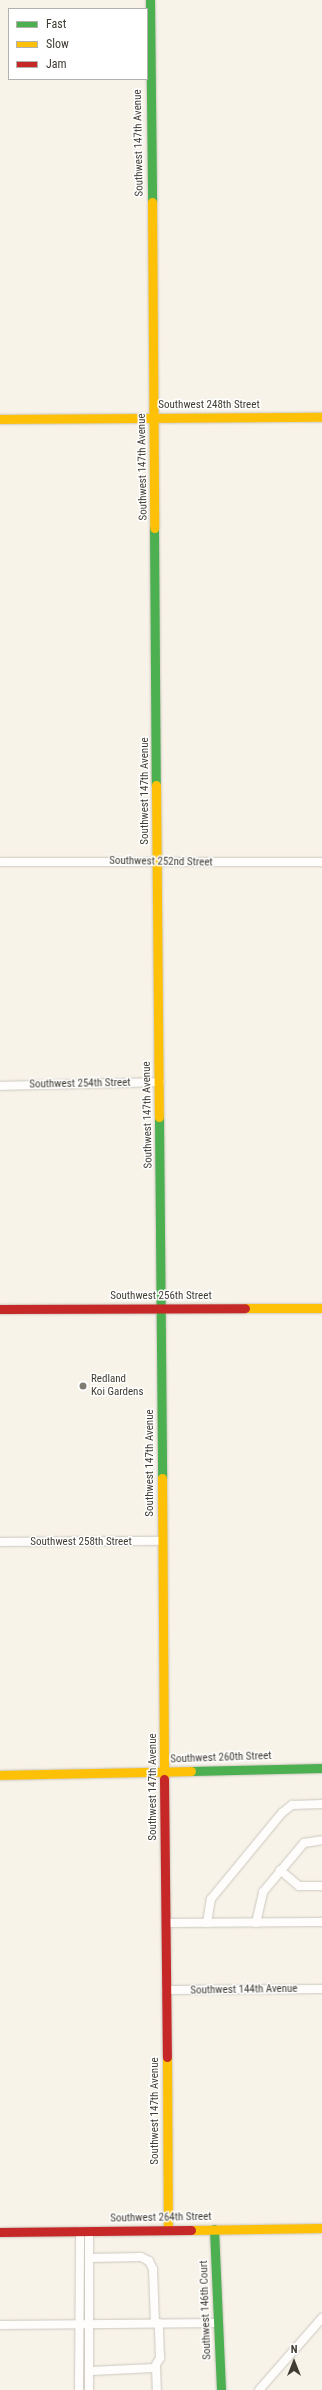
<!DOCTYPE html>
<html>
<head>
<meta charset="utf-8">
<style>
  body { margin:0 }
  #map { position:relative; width:322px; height:2390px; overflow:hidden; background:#f8f3e9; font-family:"Roboto Condensed",sans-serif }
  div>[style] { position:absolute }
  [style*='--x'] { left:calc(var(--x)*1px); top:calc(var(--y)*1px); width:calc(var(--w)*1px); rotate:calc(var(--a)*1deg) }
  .roads { filter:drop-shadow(0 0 1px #ccc8bf) drop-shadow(0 0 1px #ccc8bf) }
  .street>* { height:8px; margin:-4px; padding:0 4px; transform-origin:4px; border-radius:4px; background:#fefdfc }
  .fast>* { height:9px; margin:-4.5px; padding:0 4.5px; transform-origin:4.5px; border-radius:4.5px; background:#4caf50 }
  .slow>* { height:9px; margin:-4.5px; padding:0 4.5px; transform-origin:4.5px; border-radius:4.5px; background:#ffc107 }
  .jam>* { height:9px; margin:-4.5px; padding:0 4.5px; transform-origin:4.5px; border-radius:4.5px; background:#c62828 }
  .dots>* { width:11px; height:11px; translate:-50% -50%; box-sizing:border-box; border:2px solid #fff; border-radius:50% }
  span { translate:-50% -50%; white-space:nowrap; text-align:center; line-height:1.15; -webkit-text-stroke:3px #fff; paint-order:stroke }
  .street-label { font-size:11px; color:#403c33 }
  .poi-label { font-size:11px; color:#403c33 }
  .left { translate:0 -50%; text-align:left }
  .legend { position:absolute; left:8px; top:8px; width:140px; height:72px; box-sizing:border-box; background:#fff; border:1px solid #b3b1ad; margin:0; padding:5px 7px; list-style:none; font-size:12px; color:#403c33 }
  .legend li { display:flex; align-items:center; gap:8px; height:20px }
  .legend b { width:20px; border:1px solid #b3b1ad }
  .north { position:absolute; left:274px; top:2342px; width:40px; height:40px; -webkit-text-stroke:3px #fff; paint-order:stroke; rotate:0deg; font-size:11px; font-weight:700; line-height:16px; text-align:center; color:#403c33 }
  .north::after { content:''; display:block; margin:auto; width:14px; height:18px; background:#403c33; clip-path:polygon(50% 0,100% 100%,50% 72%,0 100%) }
</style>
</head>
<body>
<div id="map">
  <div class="roads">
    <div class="street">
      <div style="--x:0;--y:862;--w:322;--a:0"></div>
      <div style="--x:0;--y:1086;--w:160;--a:-1.4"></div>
      <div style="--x:0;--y:1542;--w:162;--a:-0.4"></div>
      <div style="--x:280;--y:1870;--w:25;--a:40"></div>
      <div style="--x:299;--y:1886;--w:23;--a:0"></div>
      <div style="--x:166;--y:1923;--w:156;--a:-0.4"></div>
      <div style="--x:207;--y:1923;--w:24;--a:-81"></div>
      <div style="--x:211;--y:1899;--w:112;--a:-50.5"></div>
      <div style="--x:282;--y:1813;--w:13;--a:-39"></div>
      <div style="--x:292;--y:1805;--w:30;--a:-2"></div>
      <div style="--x:256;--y:1923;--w:32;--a:-77"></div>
      <div style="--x:263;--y:1892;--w:64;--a:-50.1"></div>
      <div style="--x:304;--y:1843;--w:18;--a:-9"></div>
      <div style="--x:166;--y:1990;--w:156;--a:-0.4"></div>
      <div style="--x:89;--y:2258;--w:52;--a:-1.1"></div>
      <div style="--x:141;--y:2257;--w:9;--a:27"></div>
      <div style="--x:149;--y:2261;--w:9;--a:63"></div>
      <div style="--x:153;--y:2269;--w:54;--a:87.9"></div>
      <div style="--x:0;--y:2325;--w:218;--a:-0.5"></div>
      <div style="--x:156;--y:2366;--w:24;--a:88"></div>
      <div style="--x:91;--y:2371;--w:63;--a:-2.7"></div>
      <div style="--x:154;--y:2368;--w:12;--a:-59"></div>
      <div style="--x:160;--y:2358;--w:35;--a:-92"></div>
      <div style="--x:79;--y:2390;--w:159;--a:-89.6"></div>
      <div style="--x:89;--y:2390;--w:159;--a:-90"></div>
      <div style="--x:259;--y:2390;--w:96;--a:-48.8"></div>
    </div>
    <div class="fast">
      <div style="--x:150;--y:0;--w:202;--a:89.4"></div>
      <div style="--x:154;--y:528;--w:257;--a:89.6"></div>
      <div style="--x:159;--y:1117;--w:361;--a:89.5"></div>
      <div style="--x:191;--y:1771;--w:131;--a:-1.3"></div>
      <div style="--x:214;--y:2229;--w:161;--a:87.5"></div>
    </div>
    <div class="slow">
      <div style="--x:152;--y:202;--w:326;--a:89.6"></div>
      <div style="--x:0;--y:419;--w:322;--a:-0.4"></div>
      <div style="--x:156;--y:785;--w:332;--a:89.5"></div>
      <div style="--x:245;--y:1308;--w:77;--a:0"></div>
      <div style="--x:162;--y:1478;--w:301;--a:89.6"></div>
      <div style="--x:0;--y:1775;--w:191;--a:-1.2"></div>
      <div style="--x:167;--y:2057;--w:173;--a:89.7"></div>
      <div style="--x:191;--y:2230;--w:131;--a:-0.9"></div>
    </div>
    <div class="jam">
      <div style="--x:0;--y:1309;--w:245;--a:-0.2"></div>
      <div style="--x:164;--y:1779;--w:278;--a:89.4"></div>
      <div style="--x:0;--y:2232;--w:191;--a:-0.6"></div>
    </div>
  </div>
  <div class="dots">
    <div style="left:83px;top:1386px;background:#807c73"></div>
  </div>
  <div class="street-label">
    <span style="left:139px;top:143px;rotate:-91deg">Southwest 147th Avenue</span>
    <span style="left:209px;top:405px">Southwest 248th Street</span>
    <span style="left:143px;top:467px;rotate:-91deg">Southwest 147th Avenue</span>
    <span style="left:145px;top:791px;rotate:-90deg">Southwest 147th Avenue</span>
    <span style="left:161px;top:862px;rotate:1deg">Southwest 252nd Street</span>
    <span style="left:80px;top:1084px;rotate:-1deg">Southwest 254th Street</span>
    <span style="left:148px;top:1115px;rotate:-91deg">Southwest 147th Avenue</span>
    <span style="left:161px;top:1296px">Southwest 256th Street</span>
    <span style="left:150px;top:1463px;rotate:-90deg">Southwest 147th Avenue</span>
    <span style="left:81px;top:1542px">Southwest 258th Street</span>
    <span style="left:221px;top:1758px;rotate:-2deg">Southwest 260th Street</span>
    <span style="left:153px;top:1787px;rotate:-90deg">Southwest 147th Avenue</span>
    <span style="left:244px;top:1990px;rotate:-1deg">Southwest 144th Avenue</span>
    <span style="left:155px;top:2111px;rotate:-90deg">Southwest 147th Avenue</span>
    <span style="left:161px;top:2218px;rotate:-1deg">Southwest 264th Street</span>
    <span style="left:206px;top:2310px;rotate:-92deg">Southwest 146th Court</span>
  </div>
  <div class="poi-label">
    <span class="left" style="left:91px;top:1386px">Redland<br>Koi Gardens</span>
  </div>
  <ul class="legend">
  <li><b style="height:5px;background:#4caf50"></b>Fast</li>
  <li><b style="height:5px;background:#ffc107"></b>Slow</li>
  <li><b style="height:5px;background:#c62828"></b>Jam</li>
  </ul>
  <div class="north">N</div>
</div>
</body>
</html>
